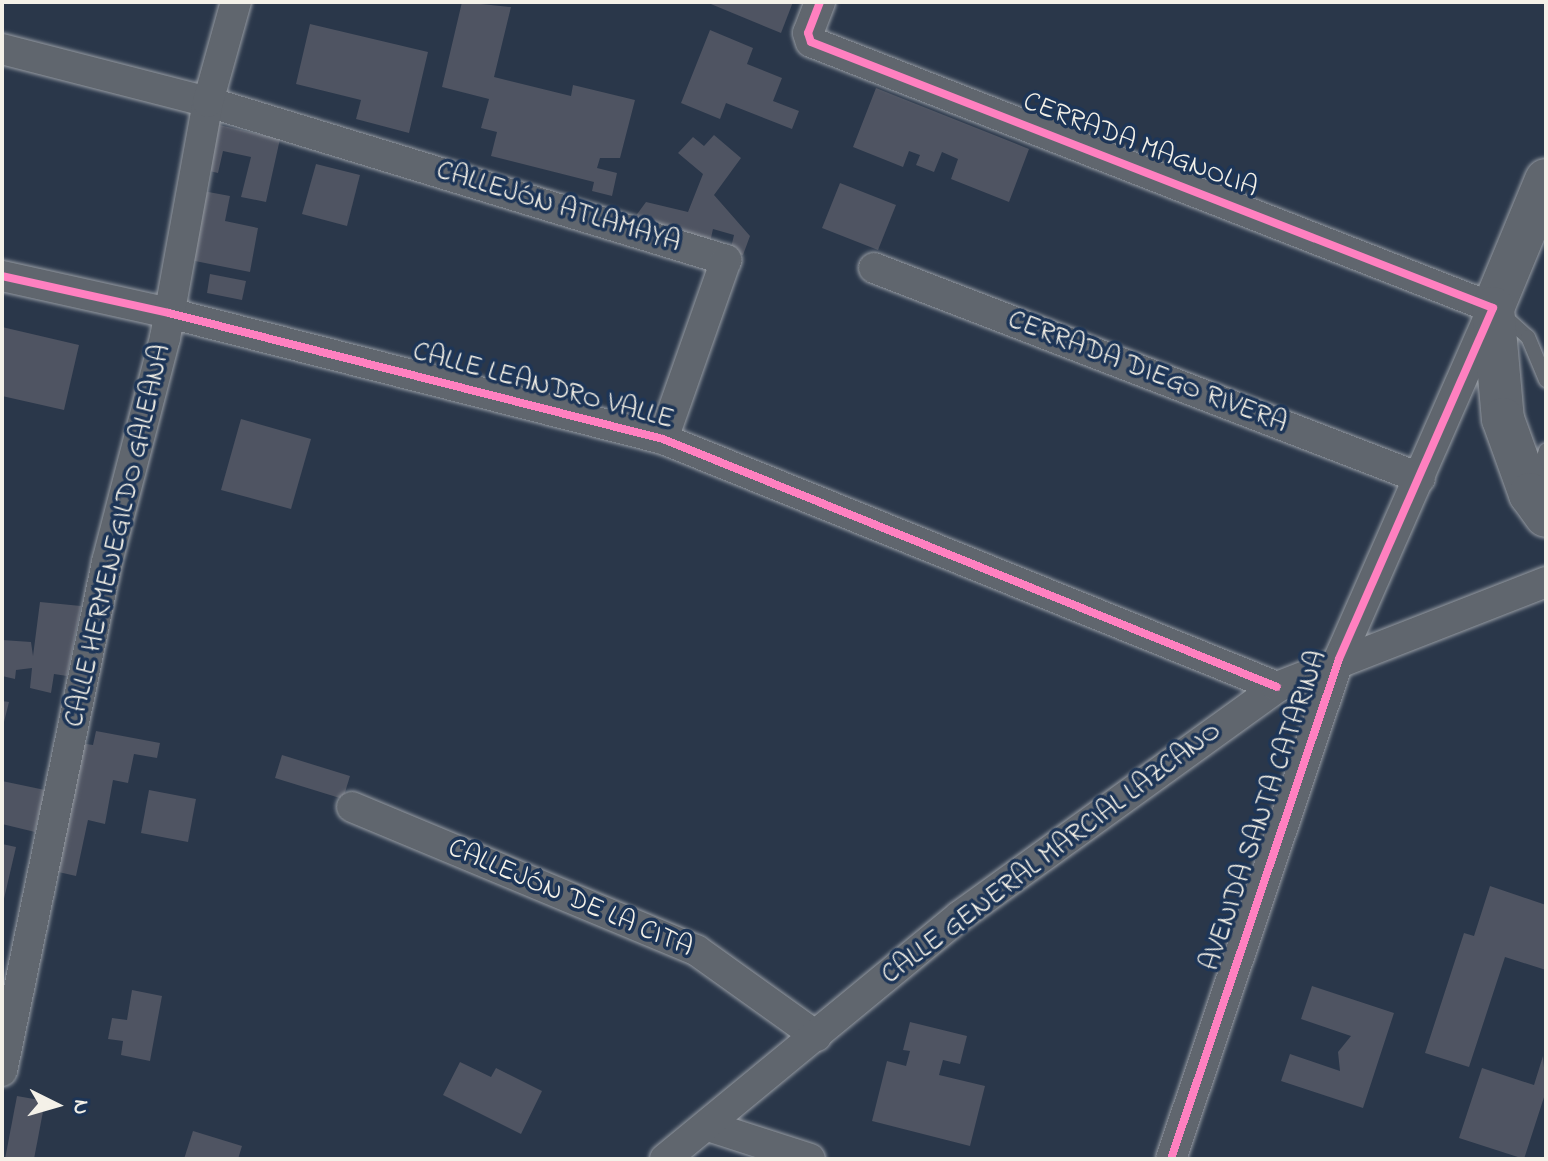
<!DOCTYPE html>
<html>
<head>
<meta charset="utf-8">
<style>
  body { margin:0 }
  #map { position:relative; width:1548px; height:1161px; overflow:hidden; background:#2a374a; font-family:"Indie Flower",sans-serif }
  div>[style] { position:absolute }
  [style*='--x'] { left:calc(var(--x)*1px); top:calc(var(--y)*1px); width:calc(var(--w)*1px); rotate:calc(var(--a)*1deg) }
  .building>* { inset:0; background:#4f5462 }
  .roads { filter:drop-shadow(0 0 2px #979ca3) drop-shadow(0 0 2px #979ca3) }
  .lane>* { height:14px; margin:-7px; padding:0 7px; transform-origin:7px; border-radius:7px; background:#60666e }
  .street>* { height:30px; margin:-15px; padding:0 15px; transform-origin:15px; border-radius:15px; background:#60666e }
  .secondary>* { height:42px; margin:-21px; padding:0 21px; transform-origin:21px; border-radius:21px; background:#60666e }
  .cycleway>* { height:8px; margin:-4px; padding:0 4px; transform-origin:4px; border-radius:4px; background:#ff80c0 }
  span { translate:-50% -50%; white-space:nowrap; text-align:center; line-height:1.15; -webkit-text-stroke:7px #1d3557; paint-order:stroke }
  .street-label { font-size:28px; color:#f4f1e8 }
  .frame { position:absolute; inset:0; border:4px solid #f4f1e8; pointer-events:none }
  .north { position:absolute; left:16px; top:1065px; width:80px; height:80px; -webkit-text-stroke:6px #1d3557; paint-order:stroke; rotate:95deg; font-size:22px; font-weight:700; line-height:32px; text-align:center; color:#f4f1e8 }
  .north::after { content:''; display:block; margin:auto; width:28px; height:36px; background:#f4f1e8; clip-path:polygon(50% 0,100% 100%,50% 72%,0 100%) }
</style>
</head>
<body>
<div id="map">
  <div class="building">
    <div style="clip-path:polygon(462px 2px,511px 7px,494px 77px,571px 96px,573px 85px,635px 100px,620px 158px,600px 158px,597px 168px,617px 173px,612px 196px,592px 191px,594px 182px,491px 156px,497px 132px,481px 128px,489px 99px,442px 87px)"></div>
    <div style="clip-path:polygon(706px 2px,793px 2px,781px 33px)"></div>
    <div style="clip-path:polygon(310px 24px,428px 52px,409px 133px,356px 119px,361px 100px,296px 84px)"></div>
    <div style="clip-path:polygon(710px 30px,753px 48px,747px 64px,782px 78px,773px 101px,799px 111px,792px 129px,726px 103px,720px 119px,681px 103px)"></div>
    <div style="clip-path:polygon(876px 88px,1029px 149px,1009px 202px,951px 179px,958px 159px,942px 152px,934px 172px,916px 165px,920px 155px,909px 151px,903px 167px,853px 147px)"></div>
    <div style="clip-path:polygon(215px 124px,280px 139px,266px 202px,241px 197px,251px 157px,223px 151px,218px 173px,205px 170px)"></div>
    <div style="clip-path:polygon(714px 135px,741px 158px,714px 195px,750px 236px,743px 255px,730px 252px,734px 235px,713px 229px,709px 247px,635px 217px,646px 202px,688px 212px,703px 174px,678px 153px,693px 137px,704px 146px)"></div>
    <div style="clip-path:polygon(316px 164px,360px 175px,347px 226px,302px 214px)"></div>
    <div style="clip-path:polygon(840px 183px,896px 205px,878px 250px,822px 228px)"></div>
    <div style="clip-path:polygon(203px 191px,230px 196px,225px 221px,258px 228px,250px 272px,190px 260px)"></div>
    <div style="clip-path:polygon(210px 274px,246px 281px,242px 300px,207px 293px)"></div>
    <div style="clip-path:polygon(2px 327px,79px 345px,64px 410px,2px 396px)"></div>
    <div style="clip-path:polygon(241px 419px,311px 439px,291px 509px,221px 490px)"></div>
    <div style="clip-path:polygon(40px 602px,81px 606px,67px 676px,54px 674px,51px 693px,30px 688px,32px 668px,16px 670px,15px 679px,2px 676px,2px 640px,31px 642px,33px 656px)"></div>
    <div style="clip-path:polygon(2px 701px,9px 702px,3px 726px,2px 726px)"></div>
    <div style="clip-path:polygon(96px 731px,160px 743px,157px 758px,134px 754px,128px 783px,113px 780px,105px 824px,88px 820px,76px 876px,54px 871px,79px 743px,93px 745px)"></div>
    <div style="clip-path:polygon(282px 755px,350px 776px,343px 799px,275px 778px)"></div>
    <div style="clip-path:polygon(2px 781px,45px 790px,35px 832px,2px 824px)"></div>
    <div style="clip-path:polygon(149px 790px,196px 799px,188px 842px,141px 833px)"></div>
    <div style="clip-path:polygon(2px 844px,16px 847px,3px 903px,2px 903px)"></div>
    <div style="clip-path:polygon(1490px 886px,1546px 905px,1546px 970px,1505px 957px,1469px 1067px,1425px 1053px,1464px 933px,1474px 936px)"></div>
    <div style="clip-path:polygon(1312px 986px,1394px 1013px,1363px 1108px,1281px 1081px,1290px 1054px,1340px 1071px,1338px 1052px,1351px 1036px,1301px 1019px)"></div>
    <div style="clip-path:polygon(132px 990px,162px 996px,150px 1061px,121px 1055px,123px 1041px,108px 1039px,112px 1018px,127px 1020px)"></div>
    <div style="clip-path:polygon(910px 1022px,967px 1036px,960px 1064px,943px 1060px,939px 1075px,985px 1086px,970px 1146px,872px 1121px,887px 1061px,906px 1066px,910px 1051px,903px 1050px)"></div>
    <div style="clip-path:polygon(1543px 1056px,1546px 1091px,1524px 1159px,1459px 1138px,1482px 1068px,1534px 1085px)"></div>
    <div style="clip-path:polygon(460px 1062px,491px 1077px,496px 1068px,542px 1091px,521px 1134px,443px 1095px)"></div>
    <div style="clip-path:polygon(17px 1096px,45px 1101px,34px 1159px,5px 1159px)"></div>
    <div style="clip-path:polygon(193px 1131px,242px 1146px,238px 1159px,184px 1159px)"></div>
  </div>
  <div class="roads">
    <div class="lane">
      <div style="--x:1501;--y:313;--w:36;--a:42"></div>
      <div style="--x:1528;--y:337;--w:47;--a:67.3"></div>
      <div style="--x:1536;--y:483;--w:34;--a:-73"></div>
    </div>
    <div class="street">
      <div style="--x:820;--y:2;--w:33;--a:111"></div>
      <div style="--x:808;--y:33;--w:9;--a:72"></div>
      <div style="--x:811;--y:42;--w:732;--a:21.31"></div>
      <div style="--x:1493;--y:308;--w:383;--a:113.7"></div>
      <div style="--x:1339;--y:659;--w:527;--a:108.57"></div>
      <div style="--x:2;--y:49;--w:213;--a:14.4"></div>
      <div style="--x:208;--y:102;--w:542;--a:16.96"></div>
      <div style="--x:726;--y:260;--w:190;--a:109.4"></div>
      <div style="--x:874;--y:268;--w:585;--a:21.04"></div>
      <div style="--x:2;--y:276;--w:171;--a:12.5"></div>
      <div style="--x:169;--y:313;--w:510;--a:14.31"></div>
      <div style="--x:663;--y:439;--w:662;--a:21.99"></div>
      <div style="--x:352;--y:807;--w:373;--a:22.6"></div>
      <div style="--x:696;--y:950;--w:148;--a:35.6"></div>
      <div style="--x:2;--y:1071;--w:520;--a:-78.34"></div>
      <div style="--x:107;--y:562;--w:231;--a:-75.5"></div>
      <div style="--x:165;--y:338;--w:240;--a:-79.7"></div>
      <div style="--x:208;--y:102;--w:104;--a:-74.4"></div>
      <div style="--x:708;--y:1126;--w:107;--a:17.9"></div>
      <div style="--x:665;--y:1159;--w:382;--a:-39.5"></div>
      <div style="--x:960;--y:916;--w:391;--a:-35.8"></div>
      <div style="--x:1277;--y:687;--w:289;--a:-21.3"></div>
    </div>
    <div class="secondary">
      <div style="--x:1546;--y:180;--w:139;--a:112.5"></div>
      <div style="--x:1493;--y:308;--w:111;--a:84.9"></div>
      <div style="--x:1503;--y:419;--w:80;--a:70.2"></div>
      <div style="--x:1530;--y:494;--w:27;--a:54"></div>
    </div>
  </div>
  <div class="cycleway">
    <div style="--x:820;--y:2;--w:33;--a:111"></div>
    <div style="--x:808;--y:33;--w:9;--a:72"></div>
    <div style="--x:811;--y:42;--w:732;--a:21.31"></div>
    <div style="--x:1493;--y:308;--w:383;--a:113.7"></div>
    <div style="--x:1339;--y:659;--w:527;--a:108.57"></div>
    <div style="--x:2;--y:276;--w:171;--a:12.5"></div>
    <div style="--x:169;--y:313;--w:510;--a:14.31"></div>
    <div style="--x:663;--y:439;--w:662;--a:21.99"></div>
  </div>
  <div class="street-label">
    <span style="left:1140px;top:146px;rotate:21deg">CERRADA MAGNOLIA</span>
    <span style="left:558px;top:208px;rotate:17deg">CALLEJÓN ATLAMAYA</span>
    <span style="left:1147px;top:373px;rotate:21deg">CERRADA DIEGO RIVERA</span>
    <span style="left:543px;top:387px;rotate:15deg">CALLE LEANDRO VALLE</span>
    <span style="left:119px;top:536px;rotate:-77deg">CALLE HERMENEGILDO GALEANA</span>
    <span style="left:1265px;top:811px;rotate:-71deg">AVENIDA SANTA CATARINA</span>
    <span style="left:1052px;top:854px;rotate:-37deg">CALLE GENERAL MARCIAL LAZCANO</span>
    <span style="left:570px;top:899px;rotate:23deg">CALLEJÓN DE LA CITA</span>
  </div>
  <div class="frame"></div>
  <div class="north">N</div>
</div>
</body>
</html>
